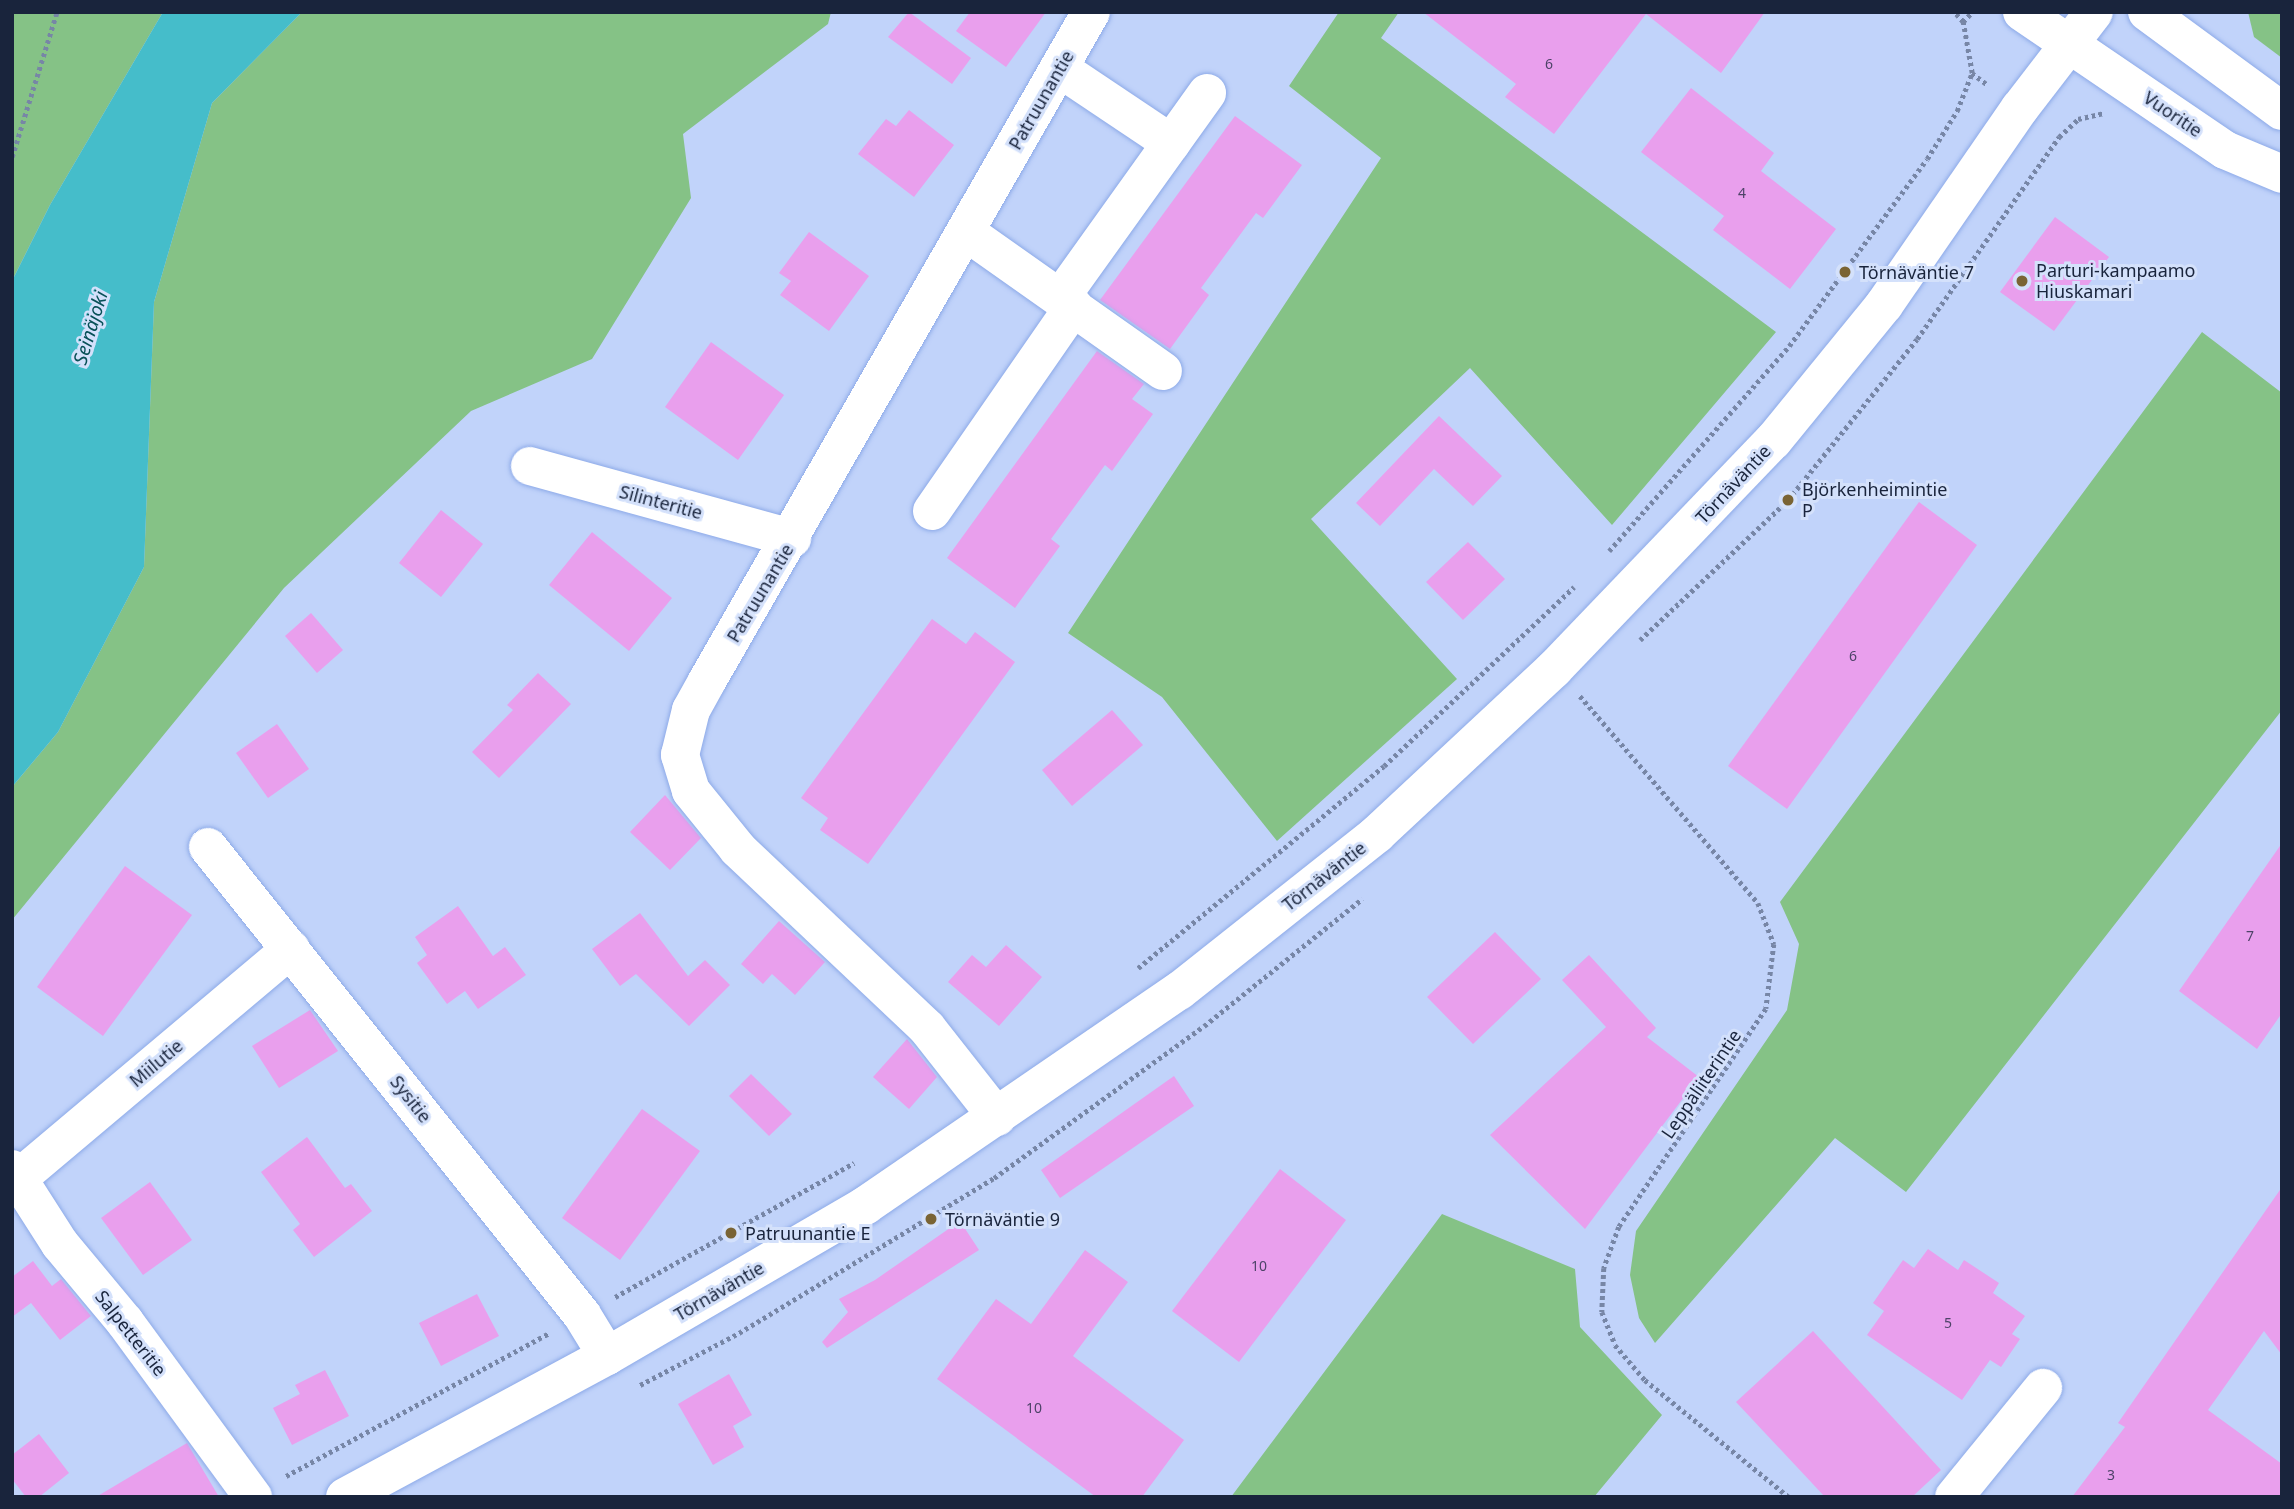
<!DOCTYPE html>
<html>
<head>
<meta charset="utf-8">
<style>
  body { margin:0 }
  #map { position:relative; width:2294px; height:1509px; overflow:hidden; background:#c1d3fa; font-family:"Noto Sans",sans-serif }
  div>[style] { position:absolute }
  [style*='--x'] { left:calc(var(--x)*1px); top:calc(var(--y)*1px); width:calc(var(--w)*1px); rotate:calc(var(--a)*1deg) }
  .green>* { inset:0; background:#85c286 }
  .water>* { inset:0; background:#45bdca }
  .building>* { inset:0; background:#e99fed }
  .path>* { height:4.5px; margin-top:-2.25px; transform-origin:0; background:repeating-linear-gradient(90deg,#7786a6 0 3.5px,transparent 0 7px) }
  .roads { filter:drop-shadow(0 0 2px #8daae8) drop-shadow(0 0 2px #8daae8) }
  .minor>* { height:38px; margin:-19px; padding:0 19px; transform-origin:19px; border-radius:19px; background:#fff }
  .major>* { height:38px; margin:-19px; padding:0 19px; transform-origin:19px; border-radius:19px; background:#fff }
  .dots>* { width:19px; height:19px; translate:-50% -50%; box-sizing:border-box; border:4px solid #d4e1fb; border-radius:50% }
  span { translate:-50% -50%; white-space:nowrap; text-align:center; line-height:1.15; -webkit-text-stroke:6px #d4e1fb; paint-order:stroke }
  .number-label { font-size:14px; color:#4d4368 }
  .number-label span { -webkit-text-stroke-width:0 }
  .street-label { font-size:18px; color:#19243c }
  .poi-label { font-size:18px; color:#19243c }
  .left { translate:0 -50%; text-align:left }
  .water-label { font-size:19px; color:#085158; font-style:italic }
  .frame { position:absolute; inset:0; border:14px solid #19243c; pointer-events:none }
</style>
</head>
<body>
<div id="map">
  <div class="green">
    <div style="clip-path:polygon(12px 12px,163px 12px,50px 205px,12px 281px)"></div>
    <div style="clip-path:polygon(302px 12px,831px 12px,828px 24px,683px 134px,691px 198px,592px 359px,471px 411px,284px 588px,12px 920px,12px 787px,58px 732px,144px 567px,154px 302px,212px 103px)"></div>
    <div style="clip-path:polygon(1339px 12px,1399px 12px,1381px 38px,1776px 332px,1612px 525px,1470px 368px,1311px 519px,1457px 679px,1277px 841px,1162px 697px,1068px 633px,1381px 158px,1289px 86px)"></div>
    <div style="clip-path:polygon(2248px 12px,2282px 12px,2282px 58px,2254px 37px)"></div>
    <div style="clip-path:polygon(2202px 332px,2282px 393px,2282px 710px,1906px 1192px,1835px 1138px,1655px 1343px,1639px 1318px,1630px 1275px,1636px 1231px,1787px 1010px,1799px 944px,1780px 902px)"></div>
    <div style="clip-path:polygon(1442px 1214px,1575px 1269px,1580px 1327px,1662px 1415px,1594px 1497px,1231px 1497px)"></div>
  </div>
  <div class="water">
    <div style="clip-path:polygon(163px 12px,302px 12px,212px 103px,154px 302px,144px 567px,58px 732px,12px 787px,12px 281px,50px 205px)"></div>
  </div>
  <div class="building">
    <div style="clip-path:polygon(909px 12px,971px 58px,952px 84px,888px 37px)"></div>
    <div style="clip-path:polygon(970px 12px,1046px 12px,1006px 67px,956px 31px)"></div>
    <div style="clip-path:polygon(1423px 12px,1765px 12px,1721px 73px,1646px 14px,1554px 134px,1505px 97px,1516px 84px)"></div>
    <div style="clip-path:polygon(1691px 88px,1774px 153px,1761px 171px,1836px 229px,1790px 289px,1713px 230px,1724px 216px,1641px 152px)"></div>
    <div style="clip-path:polygon(909px 110px,954px 145px,914px 197px,858px 154px,886px 119px,896px 126px)"></div>
    <div style="clip-path:polygon(1235px 116px,1302px 165px,1263px 218px,1256px 213px,1201px 288px,1209px 295px,1170px 349px,1100px 300px)"></div>
    <div style="clip-path:polygon(2055px 217px,2109px 257px,2054px 331px,2000px 292px)"></div>
    <div style="clip-path:polygon(809px 232px,869px 276px,829px 331px,780px 295px,791px 281px,779px 273px)"></div>
    <div style="clip-path:polygon(711px 342px,784px 395px,738px 460px,665px 407px)"></div>
    <div style="clip-path:polygon(1097px 351px,1144px 384px,1132px 399px,1153px 414px,1112px 471px,1105px 465px,1051px 539px,1060px 546px,1015px 608px,947px 558px)"></div>
    <div style="clip-path:polygon(1439px 416px,1502px 476px,1473px 506px,1434px 469px,1380px 526px,1356px 503px)"></div>
    <div style="clip-path:polygon(1919px 502px,1977px 545px,1787px 809px,1728px 766px)"></div>
    <div style="clip-path:polygon(441px 510px,483px 544px,441px 597px,399px 563px)"></div>
    <div style="clip-path:polygon(592px 532px,672px 598px,629px 651px,549px 585px)"></div>
    <div style="clip-path:polygon(1468px 542px,1505px 579px,1463px 620px,1426px 582px)"></div>
    <div style="clip-path:polygon(311px 613px,343px 650px,317px 673px,285px 636px)"></div>
    <div style="clip-path:polygon(932px 619px,966px 644px,975px 632px,1015px 662px,868px 864px,820px 830px,828px 818px,801px 798px)"></div>
    <div style="clip-path:polygon(538px 673px,571px 704px,499px 778px,472px 752px,513px 710px,507px 705px)"></div>
    <div style="clip-path:polygon(1112px 710px,1143px 745px,1072px 806px,1042px 770px)"></div>
    <div style="clip-path:polygon(277px 724px,309px 769px,268px 798px,236px 753px)"></div>
    <div style="clip-path:polygon(665px 795px,701px 838px,670px 870px,630px 832px)"></div>
    <div style="clip-path:polygon(2282px 843px,2282px 1013px,2257px 1049px,2179px 991px)"></div>
    <div style="clip-path:polygon(125px 866px,192px 915px,103px 1036px,37px 987px)"></div>
    <div style="clip-path:polygon(458px 906px,493px 956px,505px 947px,526px 975px,478px 1009px,465px 991px,447px 1004px,417px 963px,427px 955px,415px 937px)"></div>
    <div style="clip-path:polygon(640px 913px,688px 976px,705px 960px,730px 985px,689px 1026px,636px 974px,620px 986px,592px 949px)"></div>
    <div style="clip-path:polygon(779px 921px,825px 962px,795px 995px,772px 974px,763px 984px,741px 964px)"></div>
    <div style="clip-path:polygon(1495px 932px,1541px 979px,1473px 1044px,1427px 997px)"></div>
    <div style="clip-path:polygon(1006px 945px,1042px 977px,999px 1026px,948px 982px,972px 955px,986px 967px)"></div>
    <div style="clip-path:polygon(1589px 955px,1656px 1028px,1647px 1037px,1699px 1077px,1585px 1229px,1490px 1135px,1606px 1027px,1562px 980px)"></div>
    <div style="clip-path:polygon(310px 1010px,338px 1051px,279px 1088px,252px 1046px)"></div>
    <div style="clip-path:polygon(907px 1039px,937px 1077px,909px 1109px,873px 1077px)"></div>
    <div style="clip-path:polygon(751px 1074px,792px 1114px,769px 1136px,729px 1096px)"></div>
    <div style="clip-path:polygon(1174px 1076px,1194px 1106px,1060px 1198px,1041px 1170px)"></div>
    <div style="clip-path:polygon(642px 1109px,700px 1151px,620px 1260px,562px 1218px)"></div>
    <div style="clip-path:polygon(307px 1137px,345px 1188px,351px 1184px,372px 1211px,314px 1257px,293px 1230px,300px 1224px,261px 1172px)"></div>
    <div style="clip-path:polygon(1280px 1169px,1346px 1220px,1239px 1362px,1172px 1311px)"></div>
    <div style="clip-path:polygon(150px 1182px,192px 1240px,143px 1275px,101px 1218px)"></div>
    <div style="clip-path:polygon(2282px 1187px,2282px 1355px,2264px 1331px,2208px 1410px,2282px 1464px,2282px 1497px,2072px 1497px,2125px 1427px,2118px 1423px)"></div>
    <div style="clip-path:polygon(960px 1221px,979px 1250px,827px 1348px,822px 1342px,848px 1312px,839px 1299px,875px 1280px)"></div>
    <div style="clip-path:polygon(1928px 1249px,1958px 1270px,1964px 1260px,1999px 1283px,1993px 1293px,2025px 1316px,2012px 1334px,2020px 1339px,2001px 1367px,1990px 1360px,1962px 1400px,1867px 1335px,1884px 1311px,1873px 1303px,1903px 1260px,1914px 1268px)"></div>
    <div style="clip-path:polygon(1085px 1250px,1128px 1282px,1073px 1356px,1184px 1440px,1142px 1497px,1096px 1497px,937px 1379px,996px 1299px,1031px 1324px)"></div>
    <div style="clip-path:polygon(33px 1261px,52px 1286px,61px 1279px,91px 1316px,60px 1340px,31px 1303px,12px 1317px,12px 1277px)"></div>
    <div style="clip-path:polygon(477px 1294px,499px 1336px,441px 1366px,419px 1323px)"></div>
    <div style="clip-path:polygon(1813px 1331px,1941px 1470px,1912px 1497px,1825px 1497px,1736px 1402px)"></div>
    <div style="clip-path:polygon(325px 1370px,349px 1416px,292px 1445px,273px 1408px,300px 1394px,295px 1385px)"></div>
    <div style="clip-path:polygon(729px 1374px,752px 1415px,733px 1426px,744px 1447px,713px 1465px,678px 1404px)"></div>
    <div style="clip-path:polygon(39px 1434px,69px 1473px,39px 1497px,26px 1497px,12px 1479px,12px 1455px)"></div>
    <div style="clip-path:polygon(187px 1443px,219px 1497px,96px 1497px)"></div>
  </div>
  <div class="path">
    <div style="--x:1963;--y:22;--w:13;--a:-48"></div>
    <div style="--x:1972;--y:73;--w:20;--a:37"></div>
    <div style="--x:12;--y:157;--w:152;--a:-72.8"></div>
    <div style="--x:1609;--y:551;--w:273;--a:-48.7"></div>
    <div style="--x:1789;--y:346;--w:232;--a:-53.6"></div>
    <div style="--x:1927;--y:159;--w:57;--a:-58"></div>
    <div style="--x:1957;--y:111;--w:41;--a:-68.5"></div>
    <div style="--x:1972;--y:73;--w:52;--a:-100"></div>
    <div style="--x:1963;--y:22;--w:13;--a:-132"></div>
    <div style="--x:1640;--y:640;--w:204;--a:-43.4"></div>
    <div style="--x:1788;--y:500;--w:206;--a:-51.3"></div>
    <div style="--x:1917;--y:339;--w:247;--a:-54.9"></div>
    <div style="--x:2059;--y:137;--w:26;--a:-43"></div>
    <div style="--x:2078;--y:119;--w:26;--a:-13"></div>
    <div style="--x:1580;--y:696;--w:273;--a:49.3"></div>
    <div style="--x:1758;--y:903;--w:44;--a:68.7"></div>
    <div style="--x:1774;--y:944;--w:65;--a:97"></div>
    <div style="--x:1766;--y:1009;--w:263;--a:124"></div>
    <div style="--x:1619;--y:1227;--w:44;--a:110.1"></div>
    <div style="--x:1604;--y:1268;--w:44;--a:92.6"></div>
    <div style="--x:1602;--y:1312;--w:35;--a:68"></div>
    <div style="--x:1615;--y:1345;--w:46;--a:49.4"></div>
    <div style="--x:1645;--y:1380;--w:186;--a:39.1"></div>
    <div style="--x:1138;--y:968;--w:318;--a:-39.4"></div>
    <div style="--x:1384;--y:766;--w:261;--a:-43.3"></div>
    <div style="--x:615;--y:1297;--w:274;--a:-29.3"></div>
    <div style="--x:640;--y:1385;--w:112;--a:-27.7"></div>
    <div style="--x:739;--y:1333;--w:298;--a:-31.3"></div>
    <div style="--x:994;--y:1178;--w:259;--a:-35.9"></div>
    <div style="--x:1204;--y:1026;--w:203;--a:-38.8"></div>
    <div style="--x:286;--y:1476;--w:299;--a:-28.5"></div>
  </div>
  <div class="roads">
    <div class="minor">
      <div style="--x:2022;--y:12;--w:245;--a:34.2"></div>
      <div style="--x:2225;--y:150;--w:62;--a:22.8"></div>
      <div style="--x:2147;--y:12;--w:167;--a:36.3"></div>
      <div style="--x:1059;--y:68;--w:135;--a:33.8"></div>
      <div style="--x:966;--y:232;--w:241;--a:35.2"></div>
      <div style="--x:1061;--y:297;--w:251;--a:-54.4"></div>
      <div style="--x:530;--y:466;--w:272;--a:15.4"></div>
      <div style="--x:932;--y:511;--w:249;--a:-55.3"></div>
      <div style="--x:208;--y:847;--w:599;--a:51.37"></div>
      <div style="--x:582;--y:1315;--w:48;--a:58.6"></div>
      <div style="--x:997;--y:1117;--w:113;--a:-128.2"></div>
      <div style="--x:927;--y:1028;--w:260;--a:-136.6"></div>
      <div style="--x:738;--y:849;--w:75;--a:-129"></div>
      <div style="--x:691;--y:791;--w:38;--a:-107"></div>
      <div style="--x:680;--y:755;--w:46;--a:-76.3"></div>
      <div style="--x:691;--y:710;--w:33;--a:-61"></div>
      <div style="--x:707;--y:681;--w:771;--a:-60.14"></div>
      <div style="--x:12;--y:1169;--w:89;--a:57.4"></div>
      <div style="--x:60;--y:1244;--w:102;--a:50.2"></div>
      <div style="--x:125;--y:1322;--w:217;--a:53.8"></div>
      <div style="--x:20;--y:1177;--w:354;--a:-40.1"></div>
      <div style="--x:1954;--y:1497;--w:141;--a:-50.8"></div>
    </div>
    <div class="major">
      <div style="--x:345;--y:1497;--w:298;--a:-28.3"></div>
      <div style="--x:607;--y:1356;--w:300;--a:-30.2"></div>
      <div style="--x:866;--y:1205;--w:379;--a:-34.4"></div>
      <div style="--x:1179;--y:991;--w:253;--a:-38.4"></div>
      <div style="--x:1377;--y:834;--w:242;--a:-43"></div>
      <div style="--x:1554;--y:669;--w:316;--a:-46.2"></div>
      <div style="--x:1773;--y:441;--w:176;--a:-50.8"></div>
      <div style="--x:1884;--y:305;--w:239;--a:-55.4"></div>
      <div style="--x:2020;--y:108;--w:121;--a:-52.4"></div>
    </div>
  </div>
  <div class="dots">
    <div style="left:1845px;top:272px;background:#7a6434"></div>
    <div style="left:2022px;top:281px;background:#7a6434"></div>
    <div style="left:1788px;top:500px;background:#7a6434"></div>
    <div style="left:931px;top:1219px;background:#7a6434"></div>
    <div style="left:731px;top:1233px;background:#7a6434"></div>
  </div>
  <div class="number-label">
    <span style="left:1549px;top:64px">6</span>
    <span style="left:1742px;top:193px">4</span>
    <span style="left:1853px;top:656px">6</span>
    <span style="left:2250px;top:936px">7</span>
    <span style="left:1259px;top:1266px">10</span>
    <span style="left:1948px;top:1323px">5</span>
    <span style="left:1034px;top:1408px">10</span>
    <span style="left:2111px;top:1475px">3</span>
  </div>
  <div class="street-label">
    <span style="left:1041px;top:100px;rotate:-60deg">Patruunantie</span>
    <span style="left:2173px;top:114px;rotate:34deg">Vuoritie</span>
    <span style="left:1733px;top:484px;rotate:-47deg">Törnäväntie</span>
    <span style="left:661px;top:502px;rotate:15deg">Silinteritie</span>
    <span style="left:760px;top:593px;rotate:-59deg">Patruunantie</span>
    <span style="left:1324px;top:876px;rotate:-38deg">Törnäväntie</span>
    <span style="left:156px;top:1063px;rotate:-40deg">Miilutie</span>
    <span style="left:1701px;top:1084px;rotate:-56deg">Leppäliiterintie</span>
    <span style="left:411px;top:1099px;rotate:52deg">Sysitie</span>
    <span style="left:719px;top:1291px;rotate:-30deg">Törnäväntie</span>
    <span style="left:131px;top:1333px;rotate:52deg">Salpetteritie</span>
  </div>
  <div class="poi-label">
    <span class="left" style="left:2036px;top:281px">Parturi-kampaamo<br>Hiuskamari</span>
    <span class="left" style="left:1859px;top:272px">Törnäväntie 7</span>
    <span class="left" style="left:1802px;top:500px">Björkenheimintie<br>P</span>
    <span class="left" style="left:945px;top:1219px">Törnäväntie 9</span>
    <span class="left" style="left:745px;top:1233px">Patruunantie E</span>
  </div>
  <div class="water-label">
    <span style="left:91px;top:328px;rotate:-73deg">Seinäjoki</span>
  </div>
  <div class="frame"></div>
</div>
</body>
</html>
